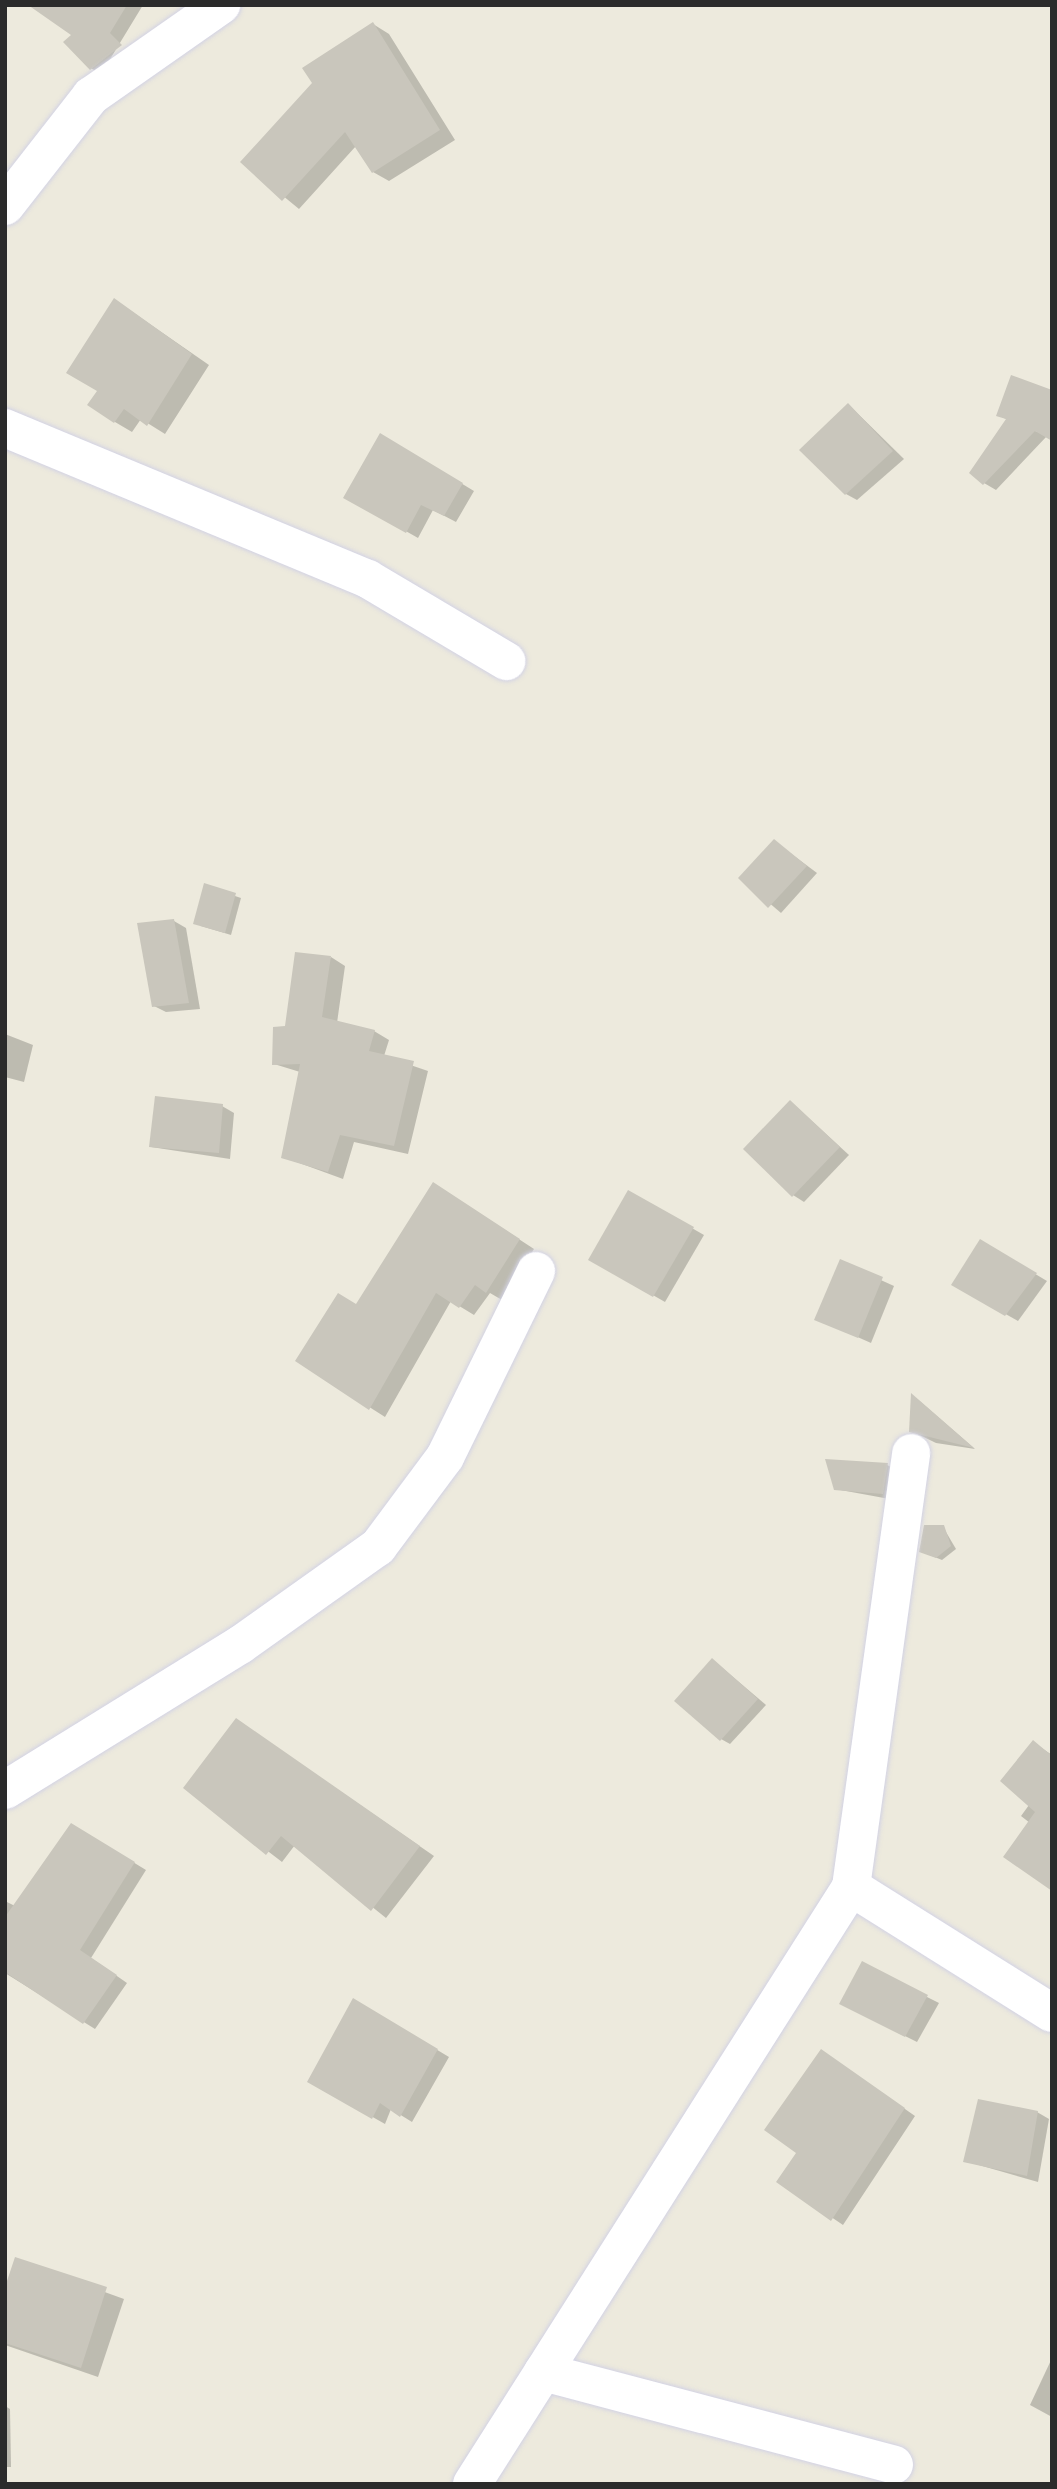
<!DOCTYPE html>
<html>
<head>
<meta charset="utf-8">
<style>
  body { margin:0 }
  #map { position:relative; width:1057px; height:2489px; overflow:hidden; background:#edeadd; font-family:"DM Sans",sans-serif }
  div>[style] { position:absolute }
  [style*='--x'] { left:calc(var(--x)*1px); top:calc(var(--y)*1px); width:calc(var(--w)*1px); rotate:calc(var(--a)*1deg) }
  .shadow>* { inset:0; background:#0003 }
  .building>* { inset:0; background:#c9c6bc }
  .roads { filter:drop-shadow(0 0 2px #d2d2e4) drop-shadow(0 0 2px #d2d2e4) }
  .minor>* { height:38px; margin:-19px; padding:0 19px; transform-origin:19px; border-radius:19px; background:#fff }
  span { translate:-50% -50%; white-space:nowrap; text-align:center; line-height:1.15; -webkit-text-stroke:6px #fff; paint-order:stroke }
  .frame { position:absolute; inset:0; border:7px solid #2b2b2b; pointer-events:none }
</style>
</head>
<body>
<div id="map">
  <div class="shadow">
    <div style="clip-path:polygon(32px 5px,143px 5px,101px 74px,89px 67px,73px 35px)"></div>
    <div style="clip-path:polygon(373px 24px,389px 34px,455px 140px,389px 181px,373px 172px,356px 146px,299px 209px,242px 162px)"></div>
    <div style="clip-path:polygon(131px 311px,209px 365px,165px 434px,141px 419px,132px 432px,115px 422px,99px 390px)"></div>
    <div style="clip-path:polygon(849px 405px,904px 459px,857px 500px,846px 494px)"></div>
    <div style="clip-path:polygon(998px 415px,1047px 436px,996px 490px,984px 483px,1008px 420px)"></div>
    <div style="clip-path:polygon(381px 435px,474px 491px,456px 522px,433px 510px,418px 538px,346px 497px)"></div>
    <div style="clip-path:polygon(774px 841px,817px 873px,781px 913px,740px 878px)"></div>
    <div style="clip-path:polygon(205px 886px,241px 898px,231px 935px,201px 926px)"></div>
    <div style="clip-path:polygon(174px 921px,186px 928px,200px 1009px,166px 1012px,154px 1006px)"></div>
    <div style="clip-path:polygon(331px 957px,345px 966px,337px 1023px,374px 1031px,389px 1040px,384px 1056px,428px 1071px,408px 1154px,354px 1142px,343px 1179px,283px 1157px,300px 1072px,274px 1064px,286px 1028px)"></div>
    <div style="clip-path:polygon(5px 1034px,33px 1045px,24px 1082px,5px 1077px)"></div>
    <div style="clip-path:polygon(791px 1102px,849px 1155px,804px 1202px,793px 1195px)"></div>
    <div style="clip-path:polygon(222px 1106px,234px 1113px,230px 1159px,151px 1147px)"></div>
    <div style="clip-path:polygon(629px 1192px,704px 1235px,665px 1302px,590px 1259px)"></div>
    <div style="clip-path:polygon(448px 1193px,534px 1249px,502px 1300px,490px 1293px,474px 1315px,451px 1301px,385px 1417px,297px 1361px,357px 1306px)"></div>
    <div style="clip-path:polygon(980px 1241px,1047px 1281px,1018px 1321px,954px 1285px)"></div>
    <div style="clip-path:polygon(841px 1262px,894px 1286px,871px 1343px,817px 1319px)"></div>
    <div style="clip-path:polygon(916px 1398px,975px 1449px,936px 1443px,911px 1431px)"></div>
    <div style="clip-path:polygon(887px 1465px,899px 1471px,895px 1500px,835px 1489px)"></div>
    <div style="clip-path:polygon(943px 1527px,956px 1549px,942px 1560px,927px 1554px)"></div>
    <div style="clip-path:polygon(713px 1660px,766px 1705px,730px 1744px,721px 1739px)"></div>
    <div style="clip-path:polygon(237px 1720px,434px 1856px,386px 1918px,295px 1845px,282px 1862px,186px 1788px)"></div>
    <div style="clip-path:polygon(1033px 1742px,1052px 1755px,1052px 1889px,1030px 1823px,1021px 1816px,1029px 1805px)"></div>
    <div style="clip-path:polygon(82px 1831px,146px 1870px,91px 1958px,127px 1983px,95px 2029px,5px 1973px,5px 1901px,15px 1906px)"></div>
    <div style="clip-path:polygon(927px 1997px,939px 2003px,917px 2042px,853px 2010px)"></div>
    <div style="clip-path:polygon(354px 2000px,449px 2057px,412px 2122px,391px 2109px,385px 2124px,309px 2081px)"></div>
    <div style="clip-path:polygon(832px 2058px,915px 2116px,843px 2225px,778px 2181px,799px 2152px)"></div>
    <div style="clip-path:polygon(1037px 2112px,1049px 2119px,1038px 2182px,965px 2161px)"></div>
    <div style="clip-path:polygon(16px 2260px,124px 2299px,98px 2377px,5px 2345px,5px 2300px)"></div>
    <div style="clip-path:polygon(1052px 2358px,1052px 2417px,1030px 2405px)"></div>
    <div style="clip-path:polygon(5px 2406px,10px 2409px,11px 2467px,5px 2467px)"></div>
  </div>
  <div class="building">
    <div style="clip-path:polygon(28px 5px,127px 5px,110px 33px,122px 45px,90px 70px,63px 42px,71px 35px)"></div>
    <div style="clip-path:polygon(373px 22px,440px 130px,372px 173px,345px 132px,282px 201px,240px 162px,312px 83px,302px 68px)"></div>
    <div style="clip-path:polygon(114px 298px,192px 354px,147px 426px,124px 409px,114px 423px,87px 405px,97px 391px,66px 373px)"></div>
    <div style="clip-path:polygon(1011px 375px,1052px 390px,1052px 441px,1035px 431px,983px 485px,969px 473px,1006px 419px,996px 416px)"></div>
    <div style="clip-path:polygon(848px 403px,893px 451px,845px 495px,799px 450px)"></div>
    <div style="clip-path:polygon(380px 433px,463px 483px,444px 516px,421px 505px,406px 533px,343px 498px)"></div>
    <div style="clip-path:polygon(774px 839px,807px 866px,768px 908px,738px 878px)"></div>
    <div style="clip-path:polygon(204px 883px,236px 893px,225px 933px,193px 924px)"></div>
    <div style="clip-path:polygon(174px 919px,189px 1003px,152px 1007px,137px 923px)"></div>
    <div style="clip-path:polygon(295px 952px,331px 956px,322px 1017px,375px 1030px,369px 1051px,414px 1061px,394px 1146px,340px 1135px,328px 1172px,281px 1158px,300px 1064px,272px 1065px,273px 1027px,285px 1026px)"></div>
    <div style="clip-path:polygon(155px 1096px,223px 1104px,219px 1153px,149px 1147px)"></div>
    <div style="clip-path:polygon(790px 1100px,840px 1147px,792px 1197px,743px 1149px)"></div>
    <div style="clip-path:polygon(433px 1182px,520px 1239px,486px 1293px,475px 1285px,459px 1308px,436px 1293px,369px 1410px,295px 1361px,338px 1293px,356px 1304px)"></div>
    <div style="clip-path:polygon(628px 1190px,694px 1227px,653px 1297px,588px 1260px)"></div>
    <div style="clip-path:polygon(980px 1239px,1037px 1273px,1005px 1316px,951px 1285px)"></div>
    <div style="clip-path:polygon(840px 1259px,883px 1277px,858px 1338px,814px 1320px)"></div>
    <div style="clip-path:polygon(911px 1393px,974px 1448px,909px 1432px)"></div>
    <div style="clip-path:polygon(825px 1459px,888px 1463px,883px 1494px,834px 1490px)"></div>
    <div style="clip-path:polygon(944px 1525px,951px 1546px,936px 1558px,919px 1552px,924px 1525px)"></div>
    <div style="clip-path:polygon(712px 1658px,758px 1699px,720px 1741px,674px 1701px)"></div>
    <div style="clip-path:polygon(236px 1718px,420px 1846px,371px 1911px,281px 1836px,266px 1855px,183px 1788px)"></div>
    <div style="clip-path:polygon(1033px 1740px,1052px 1756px,1052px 1891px,1003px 1857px,1035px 1812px,1000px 1781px)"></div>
    <div style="clip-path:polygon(71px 1823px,135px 1862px,80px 1950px,117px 1975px,83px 2024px,5px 1972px,5px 1917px)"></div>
    <div style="clip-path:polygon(862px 1961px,928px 1995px,905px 2037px,839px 2004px)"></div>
    <div style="clip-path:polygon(353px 1998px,438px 2049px,400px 2117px,380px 2103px,372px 2119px,307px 2082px)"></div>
    <div style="clip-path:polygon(821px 2049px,905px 2108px,831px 2221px,776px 2182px,796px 2153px,764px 2130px)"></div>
    <div style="clip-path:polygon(978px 2099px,1038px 2111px,1027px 2176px,963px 2162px)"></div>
    <div style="clip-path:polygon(15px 2257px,107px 2287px,81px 2368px,5px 2343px,5px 2287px)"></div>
  </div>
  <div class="roads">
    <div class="minor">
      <div style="--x:5;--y:206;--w:140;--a:-52"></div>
      <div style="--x:91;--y:96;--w:159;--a:-35"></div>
      <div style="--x:5;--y:428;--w:393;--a:22.6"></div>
      <div style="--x:368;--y:579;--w:161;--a:30.7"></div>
      <div style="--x:5;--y:1790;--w:276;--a:-31.7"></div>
      <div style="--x:240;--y:1645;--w:169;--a:-35.4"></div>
      <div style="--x:378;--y:1547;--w:112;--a:-53.3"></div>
      <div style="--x:445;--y:1457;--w:207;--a:-63.9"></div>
      <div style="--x:851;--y:1887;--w:237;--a:32.1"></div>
      <div style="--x:543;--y:2372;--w:363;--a:14.8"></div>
      <div style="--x:472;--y:2484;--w:707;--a:-57.59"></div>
      <div style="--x:851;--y:1887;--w:438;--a:-82.1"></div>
    </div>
  </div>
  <div class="frame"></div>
</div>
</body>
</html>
